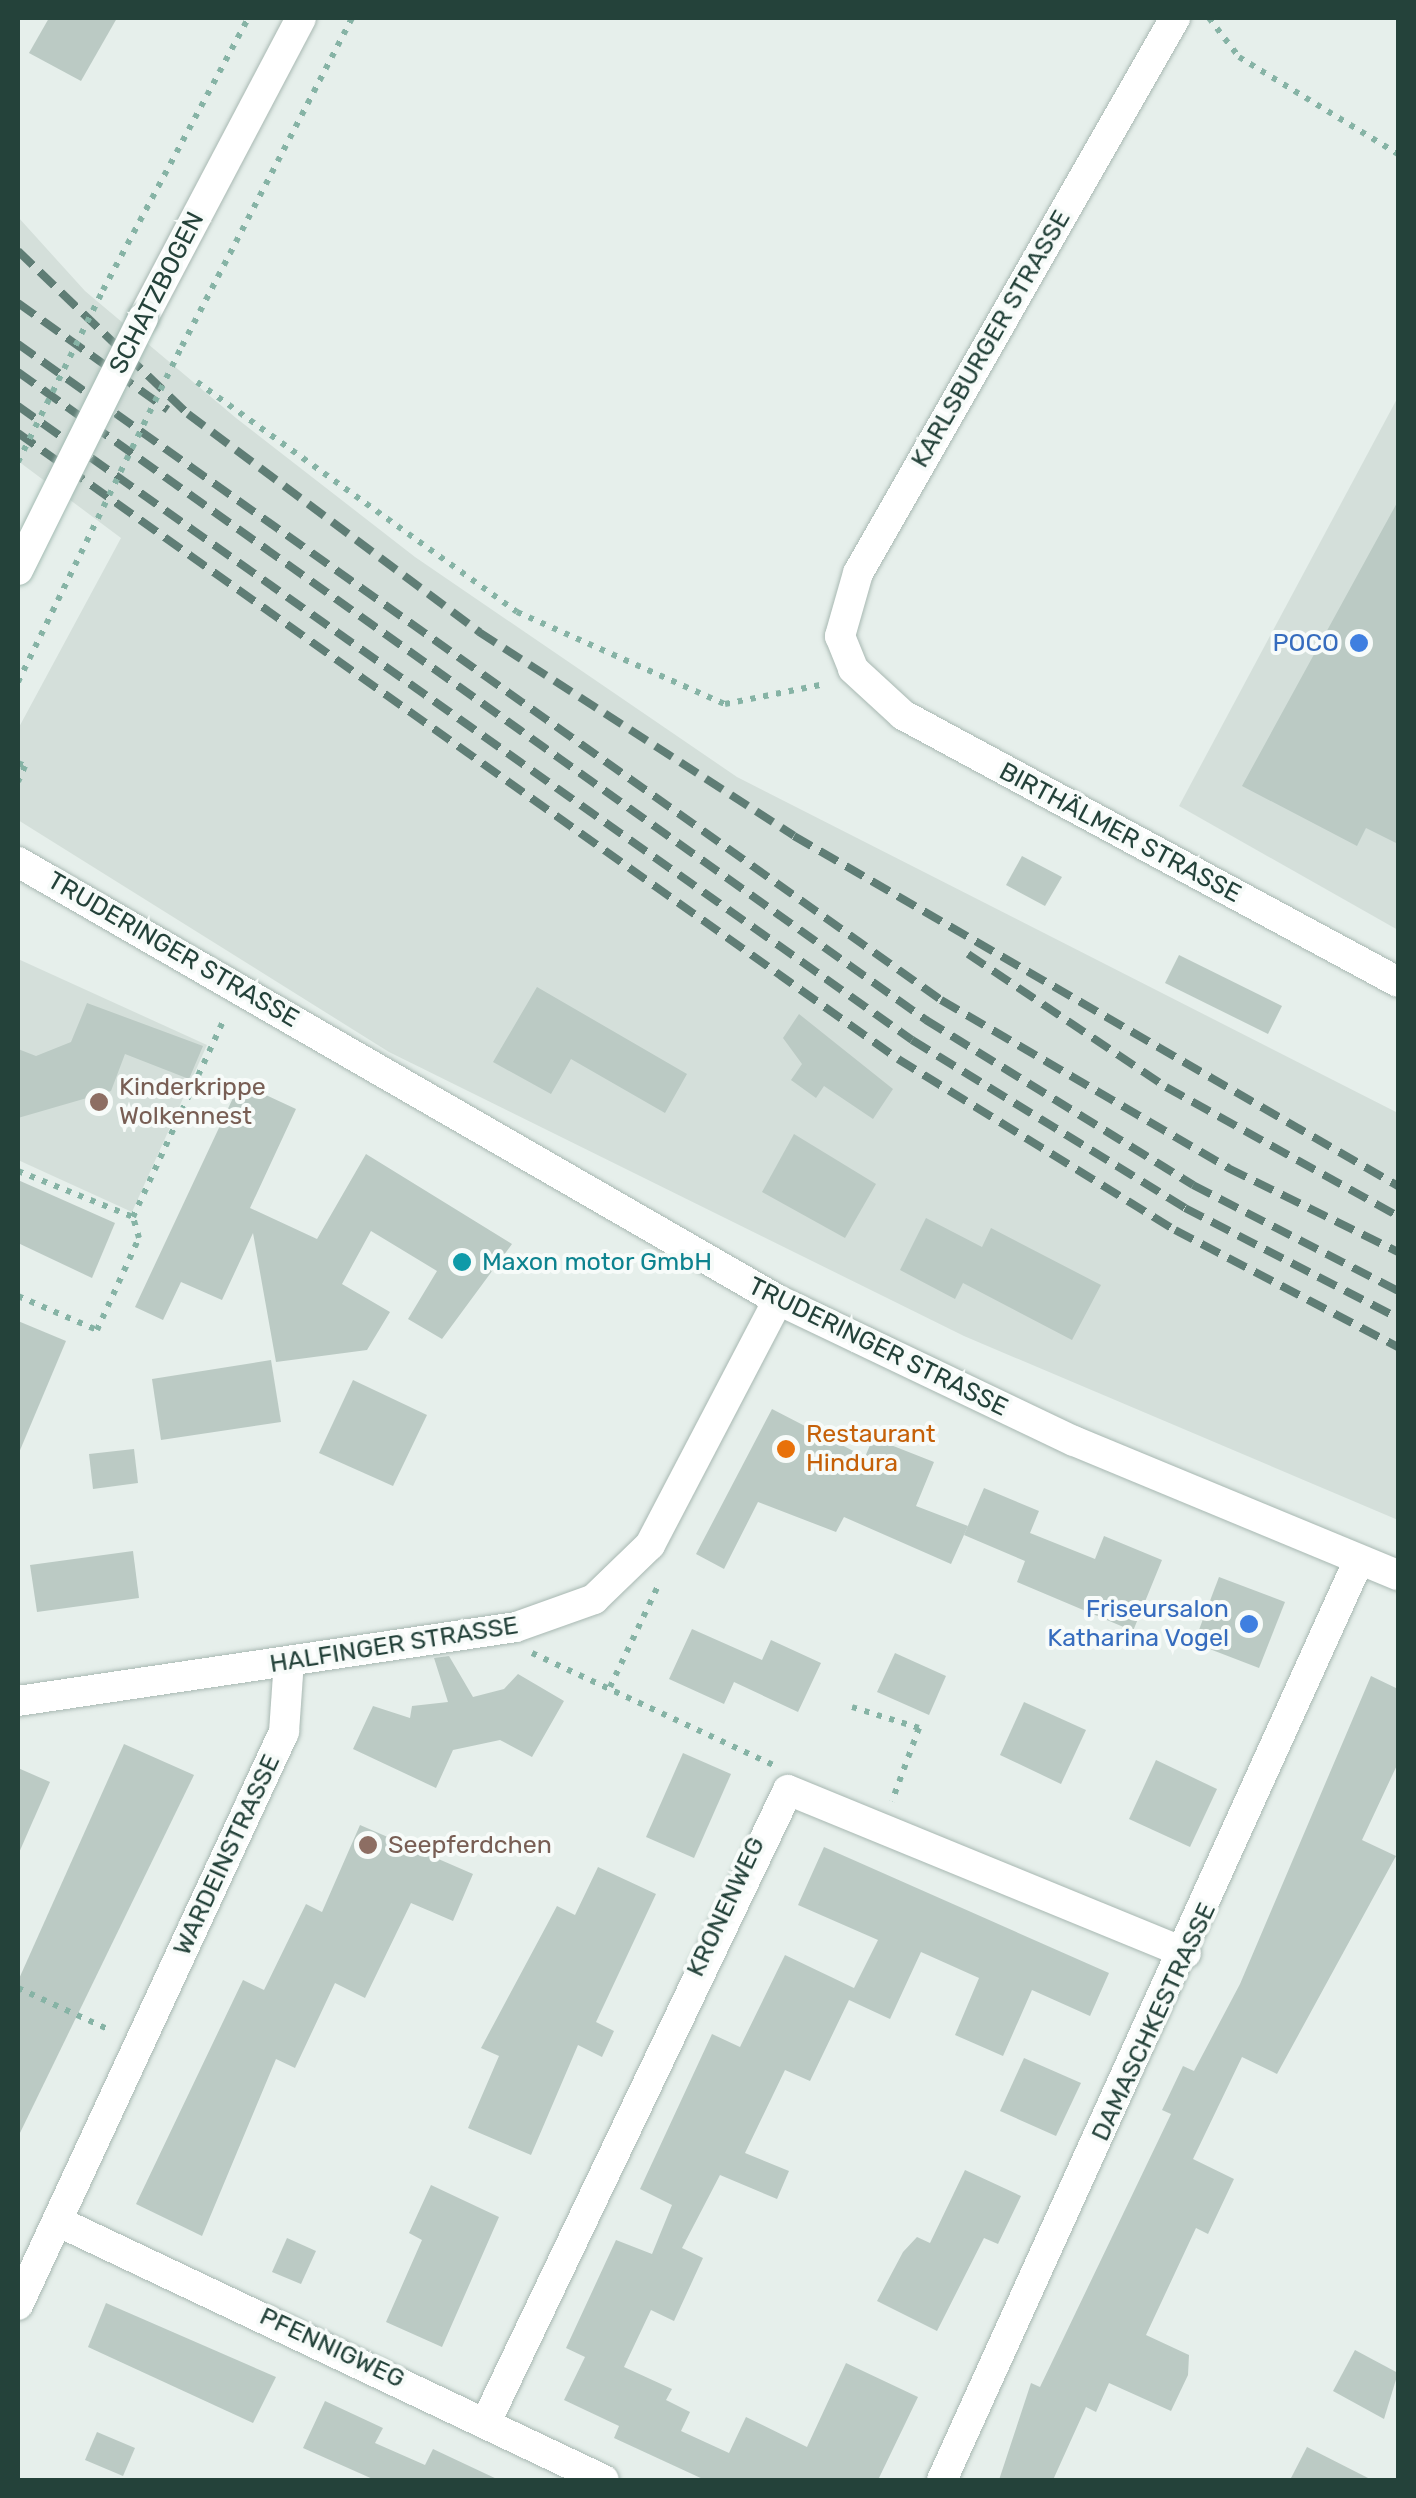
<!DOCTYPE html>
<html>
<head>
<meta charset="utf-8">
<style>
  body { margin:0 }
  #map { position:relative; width:1416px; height:2498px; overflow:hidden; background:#e6efeb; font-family:Rubik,sans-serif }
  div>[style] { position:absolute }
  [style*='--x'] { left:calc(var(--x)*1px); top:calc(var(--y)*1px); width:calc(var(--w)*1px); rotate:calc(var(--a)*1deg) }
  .built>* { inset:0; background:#d4dfda }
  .building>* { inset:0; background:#bbcac4 }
  .path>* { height:6px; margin-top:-3px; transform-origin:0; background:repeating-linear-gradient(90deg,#86b3a5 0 5px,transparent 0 13px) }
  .roads { filter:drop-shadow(0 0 2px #a8b8b2) drop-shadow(0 0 2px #a8b8b2) }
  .minor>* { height:30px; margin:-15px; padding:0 15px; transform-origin:15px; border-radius:15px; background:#fff }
  .tertiary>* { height:30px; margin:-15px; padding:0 15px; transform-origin:15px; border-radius:15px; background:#fff }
  .secondary>* { height:30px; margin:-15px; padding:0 15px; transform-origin:15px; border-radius:15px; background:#fff }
  .rail>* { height:8px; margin-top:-4px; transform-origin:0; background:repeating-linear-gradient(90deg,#5f7d75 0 20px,transparent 0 30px) }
  .path-bridge>* { height:6px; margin-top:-3px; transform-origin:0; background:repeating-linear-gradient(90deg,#86b3a5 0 5px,transparent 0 13px) }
  .bridges { filter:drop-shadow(0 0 2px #a4bbb3) drop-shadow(0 0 2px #a4bbb3) }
  .secondary-bridge>* { height:30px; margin:-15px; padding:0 15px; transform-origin:15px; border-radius:15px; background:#fff }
  .dots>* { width:28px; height:28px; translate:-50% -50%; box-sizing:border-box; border:5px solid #f7fbf9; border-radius:50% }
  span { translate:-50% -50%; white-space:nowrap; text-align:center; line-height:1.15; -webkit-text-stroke:8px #f7fbf9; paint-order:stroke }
  .street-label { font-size:25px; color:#24423a }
  .shop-label { font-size:25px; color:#366cbe }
  .right { translate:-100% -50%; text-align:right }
  .education-label { font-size:25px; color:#785e54 }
  .left { translate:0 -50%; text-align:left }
  .culture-label { font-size:25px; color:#0d838f }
  .food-label { font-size:25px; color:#c56008 }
  .frame { position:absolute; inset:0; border:20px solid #24423a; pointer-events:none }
</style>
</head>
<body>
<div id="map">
  <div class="built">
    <div style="clip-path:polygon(18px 217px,85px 291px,236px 418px,415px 557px,737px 777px,1398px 1113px,1398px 1520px,964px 1336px,389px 1052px,18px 820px,18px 729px,121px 538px,18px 461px)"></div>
    <div style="clip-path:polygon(1398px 397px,1398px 930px,1179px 806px)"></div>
    <div style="clip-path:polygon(18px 959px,207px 1045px,132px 1212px,18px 1160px)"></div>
  </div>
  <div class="building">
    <div style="clip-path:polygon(49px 18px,117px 18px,81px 81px,29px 53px)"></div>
    <div style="clip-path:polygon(1398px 501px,1398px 844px,1366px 828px,1357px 846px,1242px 786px)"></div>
    <div style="clip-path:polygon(1022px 856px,1062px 877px,1045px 906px,1006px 885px)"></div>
    <div style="clip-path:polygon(1179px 955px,1282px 1006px,1268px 1034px,1165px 983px)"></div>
    <div style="clip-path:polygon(537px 987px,687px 1074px,665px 1113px,571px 1059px,551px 1094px,493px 1062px)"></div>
    <div style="clip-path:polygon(87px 1003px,203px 1046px,189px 1079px,125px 1054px,111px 1091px,18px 1118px,18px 1049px,36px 1056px,71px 1042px)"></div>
    <div style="clip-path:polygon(799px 1014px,893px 1089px,873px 1119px,824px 1086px,816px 1098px,791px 1080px,802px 1064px,783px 1038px)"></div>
    <div style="clip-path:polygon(240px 1083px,296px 1109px,250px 1208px,317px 1239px,366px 1154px,512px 1244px,442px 1339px,408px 1319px,437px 1271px,371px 1231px,342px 1284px,390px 1312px,367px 1350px,276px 1362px,253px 1233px,222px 1300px,181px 1282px,163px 1320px,135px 1307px)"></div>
    <div style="clip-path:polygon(794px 1134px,876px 1184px,845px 1238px,762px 1192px)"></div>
    <div style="clip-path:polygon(18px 1180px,115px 1223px,92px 1278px,18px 1243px)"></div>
    <div style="clip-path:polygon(926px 1218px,982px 1247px,991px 1228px,1101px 1285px,1072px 1340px,963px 1283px,955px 1299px,900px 1270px)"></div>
    <div style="clip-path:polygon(18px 1321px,66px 1341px,18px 1455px)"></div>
    <div style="clip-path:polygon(271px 1360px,281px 1422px,161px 1440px,152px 1379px)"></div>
    <div style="clip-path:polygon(353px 1380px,427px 1415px,393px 1486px,319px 1453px)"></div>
    <div style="clip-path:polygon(772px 1409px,865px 1457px,873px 1438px,934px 1462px,916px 1506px,968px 1526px,951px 1564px,844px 1517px,836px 1532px,758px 1502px,724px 1569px,696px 1554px)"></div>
    <div style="clip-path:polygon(134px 1449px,138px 1483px,93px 1489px,89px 1454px)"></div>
    <div style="clip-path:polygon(984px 1488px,1039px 1511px,1030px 1533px,1095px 1559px,1104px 1536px,1162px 1560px,1133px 1631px,1017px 1582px,1025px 1561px,964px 1535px)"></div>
    <div style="clip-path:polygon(133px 1551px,139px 1598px,37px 1612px,30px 1565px)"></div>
    <div style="clip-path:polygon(1219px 1577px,1285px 1602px,1259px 1668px,1194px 1643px)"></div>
    <div style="clip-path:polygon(692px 1629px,762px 1660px,771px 1640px,821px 1663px,798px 1712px,734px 1682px,724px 1704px,669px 1679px)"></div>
    <div style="clip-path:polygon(895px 1653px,946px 1676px,929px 1715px,877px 1692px)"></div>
    <div style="clip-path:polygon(449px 1656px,473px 1697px,504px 1689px,518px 1674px,564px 1701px,532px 1757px,500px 1740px,453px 1750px,436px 1788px,353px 1749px,373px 1706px,410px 1718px,412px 1706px,448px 1702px,434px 1658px)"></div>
    <div style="clip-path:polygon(1371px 1676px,1398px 1689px,1398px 1763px,1362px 1840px,1396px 1856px,1277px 2074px,1242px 2057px,1193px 2159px,1234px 2179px,1208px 2234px,1196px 2228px,1146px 2335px,1189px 2355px,1188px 2375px,1171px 2411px,1109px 2383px,1096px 2412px,1086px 2407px,1053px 2480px,999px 2480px,1031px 2383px,1040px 2387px,1171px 2114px,1162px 2110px,1183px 2066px,1194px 2071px,1240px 1984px)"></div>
    <div style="clip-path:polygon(1024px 1702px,1086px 1730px,1061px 1784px,1000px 1755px)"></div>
    <div style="clip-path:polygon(124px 1744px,194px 1775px,18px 2137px,18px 1981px)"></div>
    <div style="clip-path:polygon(683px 1753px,731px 1774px,694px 1858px,646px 1837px)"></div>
    <div style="clip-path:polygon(1156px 1760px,1217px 1789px,1190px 1847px,1129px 1819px)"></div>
    <div style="clip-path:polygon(18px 1768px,50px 1782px,18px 1855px)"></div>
    <div style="clip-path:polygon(360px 1825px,473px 1874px,453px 1921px,411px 1903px,365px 1998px,335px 1983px,295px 2068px,276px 2059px,202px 2236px,136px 2204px,243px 1980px,264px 1990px,306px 1904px,322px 1912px)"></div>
    <div style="clip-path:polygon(824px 1847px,1109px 1973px,1090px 2016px,1032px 1990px,1003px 2056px,955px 2035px,979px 1978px,921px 1952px,890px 2019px,849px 2000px,810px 2081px,785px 2070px,745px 2153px,789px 2171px,777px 2199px,720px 2175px,682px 2248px,703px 2258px,674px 2321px,651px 2310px,624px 2367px,672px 2389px,666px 2400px,690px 2412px,681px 2431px,729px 2453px,746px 2417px,807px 2447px,846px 2363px,918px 2397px,878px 2480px,705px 2480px,614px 2438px,619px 2426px,564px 2400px,585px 2357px,566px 2348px,616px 2240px,652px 2254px,672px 2205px,640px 2189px,712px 2034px,740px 2047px,785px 1955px,854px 1988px,878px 1940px,798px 1905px)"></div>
    <div style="clip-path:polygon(598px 1867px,656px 1894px,596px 2022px,614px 2031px,602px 2057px,578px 2045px,531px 2155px,468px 2128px,499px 2056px,481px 2048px,557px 1906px,575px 1915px)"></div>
    <div style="clip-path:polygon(1024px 2058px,1081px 2083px,1056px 2136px,1000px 2111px)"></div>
    <div style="clip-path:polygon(965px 2170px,1021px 2196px,998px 2244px,984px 2238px,937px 2331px,877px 2301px,903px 2252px,917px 2237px,930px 2243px)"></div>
    <div style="clip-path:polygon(431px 2185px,499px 2217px,442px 2347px,386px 2322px,422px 2240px,409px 2233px)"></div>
    <div style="clip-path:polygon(287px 2238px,316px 2251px,301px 2284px,272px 2272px)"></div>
    <div style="clip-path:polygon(106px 2303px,276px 2377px,253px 2423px,88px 2347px)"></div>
    <div style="clip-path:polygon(1355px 2350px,1398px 2373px,1384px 2419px,1333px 2391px)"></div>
    <div style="clip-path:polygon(325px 2401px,383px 2428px,375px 2443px,425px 2465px,433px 2449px,499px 2480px,375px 2480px,303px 2448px)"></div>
    <div style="clip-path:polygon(97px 2432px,135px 2448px,123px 2476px,85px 2460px)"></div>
    <div style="clip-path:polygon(1307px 2447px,1372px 2480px,1290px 2480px)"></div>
  </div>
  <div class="path">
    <div style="--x:1209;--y:18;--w:49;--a:52.4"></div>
    <div style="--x:1239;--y:57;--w:186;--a:31.4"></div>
    <div style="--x:103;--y:290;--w:308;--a:-61.9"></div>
    <div style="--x:182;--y:346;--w:369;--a:-62.6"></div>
    <div style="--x:197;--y:382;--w:394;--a:35.7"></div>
    <div style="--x:517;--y:612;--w:227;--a:23.9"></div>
    <div style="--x:725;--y:704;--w:102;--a:-11.3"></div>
    <div style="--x:18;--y:763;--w:8;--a:23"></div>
    <div style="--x:25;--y:766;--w:17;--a:114"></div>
    <div style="--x:18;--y:1171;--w:124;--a:21.8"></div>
    <div style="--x:18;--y:1296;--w:86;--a:23.3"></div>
    <div style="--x:97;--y:1330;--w:101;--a:-65.5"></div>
    <div style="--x:139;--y:1238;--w:22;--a:-106"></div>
    <div style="--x:133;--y:1217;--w:218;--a:-65.3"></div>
    <div style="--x:532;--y:1653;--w:266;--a:24.9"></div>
    <div style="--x:610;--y:1687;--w:114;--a:-64.6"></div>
    <div style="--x:852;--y:1707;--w:70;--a:17.4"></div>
    <div style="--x:919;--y:1728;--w:78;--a:110.3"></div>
    <div style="--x:18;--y:1988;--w:103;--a:24.6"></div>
  </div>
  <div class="roads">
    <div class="minor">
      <div style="--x:1175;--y:18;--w:639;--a:119.73"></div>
      <div style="--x:858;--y:573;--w:66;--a:105.9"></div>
      <div style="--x:840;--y:636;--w:35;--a:68"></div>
      <div style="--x:853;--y:669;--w:68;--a:42.6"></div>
      <div style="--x:903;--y:715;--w:562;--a:28.34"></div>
      <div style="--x:57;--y:2221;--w:605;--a:25.34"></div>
      <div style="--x:18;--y:2305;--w:632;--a:-65.1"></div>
      <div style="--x:284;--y:1732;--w:71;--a:-86"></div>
      <div style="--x:487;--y:2420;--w:698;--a:-64.46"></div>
      <div style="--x:788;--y:1790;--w:430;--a:22.3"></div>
      <div style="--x:942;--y:2480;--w:1010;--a:-65.62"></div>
    </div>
    <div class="tertiary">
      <div style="--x:18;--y:862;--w:877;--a:29.96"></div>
      <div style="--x:778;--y:1300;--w:328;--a:25.5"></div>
      <div style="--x:1074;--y:1441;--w:351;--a:22.5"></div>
      <div style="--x:18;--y:1701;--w:503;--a:-8.45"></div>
      <div style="--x:516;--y:1627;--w:83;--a:-19.7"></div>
      <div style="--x:594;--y:1599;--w:78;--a:-44"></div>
      <div style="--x:650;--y:1545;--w:276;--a:-62.4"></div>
    </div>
    <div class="secondary">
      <div style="--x:143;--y:318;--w:339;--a:-62.2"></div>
    </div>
  </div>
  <div class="rail">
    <div style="--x:18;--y:251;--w:236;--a:43.8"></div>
    <div style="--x:188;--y:414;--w:364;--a:36.8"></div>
    <div style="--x:479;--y:632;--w:375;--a:32.9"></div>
    <div style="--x:794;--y:836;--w:698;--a:30.09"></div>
    <div style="--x:18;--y:303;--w:184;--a:35.5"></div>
    <div style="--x:18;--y:344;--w:1132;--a:35.4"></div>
    <div style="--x:941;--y:1000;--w:333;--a:30.3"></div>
    <div style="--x:1228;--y:1168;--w:190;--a:26.3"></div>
    <div style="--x:18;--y:372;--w:1116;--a:35.51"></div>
    <div style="--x:926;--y:1020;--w:314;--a:31.7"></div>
    <div style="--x:1193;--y:1185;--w:231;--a:27.3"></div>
    <div style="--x:18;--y:406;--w:1096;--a:35.34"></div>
    <div style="--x:912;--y:1040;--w:321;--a:31.6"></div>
    <div style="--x:1185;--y:1208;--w:240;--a:27.3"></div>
    <div style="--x:18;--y:433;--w:1080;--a:35.43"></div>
    <div style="--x:898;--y:1059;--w:326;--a:31.7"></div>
    <div style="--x:1175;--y:1230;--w:252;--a:27.7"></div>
    <div style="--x:968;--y:954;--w:239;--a:33.9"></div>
    <div style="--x:1166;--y:1087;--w:265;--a:29.1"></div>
  </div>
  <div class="path-bridge">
    <div style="--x:18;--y:462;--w:192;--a:-63.7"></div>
    <div style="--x:18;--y:682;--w:374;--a:-64"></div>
  </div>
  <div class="bridges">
    <div class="secondary-bridge">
      <div style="--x:18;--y:570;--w:281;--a:-63.6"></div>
    </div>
  </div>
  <div class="dots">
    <div style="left:1359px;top:643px;background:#3f7fe0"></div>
    <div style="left:99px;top:1102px;background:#8d6e63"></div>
    <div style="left:462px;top:1262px;background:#0f9aa8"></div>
    <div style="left:786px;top:1449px;background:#e8710a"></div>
    <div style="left:1249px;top:1624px;background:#3f7fe0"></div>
    <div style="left:368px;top:1845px;background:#8d6e63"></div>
  </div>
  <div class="street-label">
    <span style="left:157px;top:293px;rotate:-63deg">SCHATZBOGEN</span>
    <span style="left:991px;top:339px;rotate:-60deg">KARLSBURGER STRASSE</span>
    <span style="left:1120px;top:833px;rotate:28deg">BIRTHÄLMER STRASSE</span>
    <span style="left:173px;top:950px;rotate:30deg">TRUDERINGER STRASSE</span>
    <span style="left:878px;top:1347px;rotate:26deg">TRUDERINGER STRASSE</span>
    <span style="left:394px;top:1645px;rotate:-9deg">HALFINGER STRASSE</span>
    <span style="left:227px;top:1855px;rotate:-65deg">WARDEINSTRASSE</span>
    <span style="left:726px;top:1907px;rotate:-65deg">KRONENWEG</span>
    <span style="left:1154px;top:2022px;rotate:-65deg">DAMASCHKESTRASSE</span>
    <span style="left:332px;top:2348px;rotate:25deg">PFENNIGWEG</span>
  </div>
  <div class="shop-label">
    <span class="right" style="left:1339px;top:643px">POCO</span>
    <span class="right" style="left:1229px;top:1624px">Friseursalon<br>Katharina Vogel</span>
  </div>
  <div class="education-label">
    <span class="left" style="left:119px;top:1102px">Kinderkrippe<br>Wolkennest</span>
    <span class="left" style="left:388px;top:1845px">Seepferdchen</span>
  </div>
  <div class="culture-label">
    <span class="left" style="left:482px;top:1262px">Maxon motor GmbH</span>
  </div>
  <div class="food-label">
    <span class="left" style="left:806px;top:1449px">Restaurant<br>Hindura</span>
  </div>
  <div class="frame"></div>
</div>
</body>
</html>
